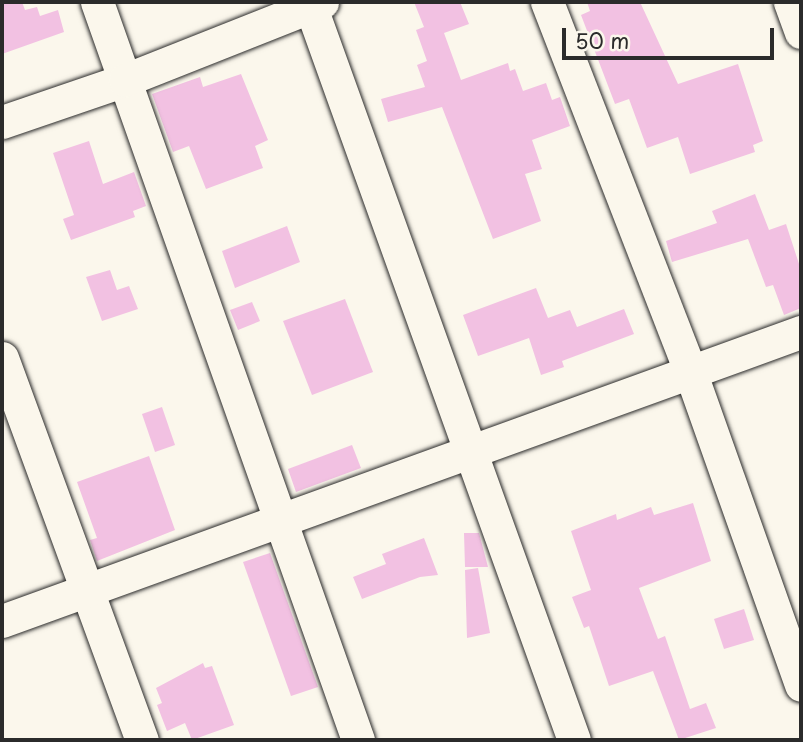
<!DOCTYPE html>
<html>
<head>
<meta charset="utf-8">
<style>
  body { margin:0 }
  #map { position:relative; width:803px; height:742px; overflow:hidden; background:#fbf7ec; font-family:"Playpen Sans",sans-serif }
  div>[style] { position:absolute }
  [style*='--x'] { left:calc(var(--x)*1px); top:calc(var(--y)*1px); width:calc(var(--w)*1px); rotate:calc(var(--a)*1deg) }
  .building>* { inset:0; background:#f2c1e2 }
  .roads { filter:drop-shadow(0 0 2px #2b2b2b) drop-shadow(0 0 2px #2b2b2b) }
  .street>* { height:33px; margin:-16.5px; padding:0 16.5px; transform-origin:16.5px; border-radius:16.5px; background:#fbf7ec }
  span { translate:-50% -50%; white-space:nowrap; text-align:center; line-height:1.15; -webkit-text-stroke:7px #fbf7ec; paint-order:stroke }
  .frame { position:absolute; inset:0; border:4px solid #2b2b2b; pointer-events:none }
  .scale { position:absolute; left:562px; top:28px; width:212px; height:32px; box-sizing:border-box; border:4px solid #2b2b2b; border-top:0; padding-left:9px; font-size:21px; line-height:24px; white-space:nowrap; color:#2b2b2b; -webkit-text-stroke:5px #fbf7ec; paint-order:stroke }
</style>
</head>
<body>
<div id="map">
  <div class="building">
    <div style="clip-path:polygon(2px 2px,22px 2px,25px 10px,37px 7px,40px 16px,58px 10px,64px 32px,2px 54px)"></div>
    <div style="clip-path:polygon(414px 2px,460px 2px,469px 24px,444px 33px,461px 80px,508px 63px,510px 71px,515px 69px,523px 91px,546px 83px,552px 100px,560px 97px,570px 126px,532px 140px,542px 169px,525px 174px,541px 221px,493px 239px,442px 107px,388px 122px,381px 99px,425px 87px,417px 65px,427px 61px,416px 30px,424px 27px)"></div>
    <div style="clip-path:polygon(587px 2px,640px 2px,678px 84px,738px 64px,763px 141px,753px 145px,755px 152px,690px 174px,678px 137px,647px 148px,629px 99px,615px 104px,581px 15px,590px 11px)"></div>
    <div style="clip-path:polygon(241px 74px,268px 140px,255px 146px,263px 168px,206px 189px,189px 146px,173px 152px,152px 94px,200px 77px,203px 87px)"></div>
    <div style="clip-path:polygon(89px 141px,103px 184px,134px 172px,146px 206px,133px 211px,135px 217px,71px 240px,63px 219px,74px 215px,53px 153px)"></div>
    <div style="clip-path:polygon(755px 194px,769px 230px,786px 224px,801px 270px,801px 308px,784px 315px,773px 285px,766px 287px,748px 239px,672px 262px,666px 241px,717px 223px,712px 211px)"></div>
    <div style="clip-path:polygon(287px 226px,300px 262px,235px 288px,222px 251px)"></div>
    <div style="clip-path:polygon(110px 270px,117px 290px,129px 286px,138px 309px,102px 321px,86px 277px)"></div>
    <div style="clip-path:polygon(536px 288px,548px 318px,570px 310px,577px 327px,624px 309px,634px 334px,562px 361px,564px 367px,541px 375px,529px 338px,478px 356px,463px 315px)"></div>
    <div style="clip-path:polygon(345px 299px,373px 372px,312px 395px,283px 321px)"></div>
    <div style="clip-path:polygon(252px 302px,260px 321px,238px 330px,230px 310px)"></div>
    <div style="clip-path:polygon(162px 407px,175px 445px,155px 452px,142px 414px)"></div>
    <div style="clip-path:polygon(352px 445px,361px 468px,296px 492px,288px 469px)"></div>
    <div style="clip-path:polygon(149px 456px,175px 530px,97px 561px,90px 540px,97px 538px,77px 482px)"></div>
    <div style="clip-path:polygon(693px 503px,711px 561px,639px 588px,658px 639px,665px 636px,690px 709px,706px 703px,716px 728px,679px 740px,653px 671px,609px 686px,589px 626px,584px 628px,572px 597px,591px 590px,571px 531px,616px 514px,617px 520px,651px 507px,654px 515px)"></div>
    <div style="clip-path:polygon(464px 533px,479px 533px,488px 567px,465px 567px)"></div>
    <div style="clip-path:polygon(424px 538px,438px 575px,420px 577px,362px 599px,353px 577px,386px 564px,382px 554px)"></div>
    <div style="clip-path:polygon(270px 553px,318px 687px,291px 696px,243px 562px)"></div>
    <div style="clip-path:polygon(478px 568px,490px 633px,467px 638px,465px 570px)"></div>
    <div style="clip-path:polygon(744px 609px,754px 640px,724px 649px,714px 619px)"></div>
    <div style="clip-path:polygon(203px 663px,205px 668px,212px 666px,234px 725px,192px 740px,185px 723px,167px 731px,157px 705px,162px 703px,156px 688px)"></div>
  </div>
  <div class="roads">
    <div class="street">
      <div style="--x:97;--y:2;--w:783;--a:70.52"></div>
      <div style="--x:309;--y:2;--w:784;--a:70.25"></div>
      <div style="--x:547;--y:2;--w:396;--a:68.8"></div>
      <div style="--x:690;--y:371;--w:333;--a:70.5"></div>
      <div style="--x:790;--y:2;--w:32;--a:70"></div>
      <div style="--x:2;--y:122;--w:130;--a:-18.9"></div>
      <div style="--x:125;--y:80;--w:212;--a:-21.6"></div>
      <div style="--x:2;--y:358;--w:407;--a:69.9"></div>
      <div style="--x:2;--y:621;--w:850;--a:-19.89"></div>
    </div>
  </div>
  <div class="frame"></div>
  <div class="scale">50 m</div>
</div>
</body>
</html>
